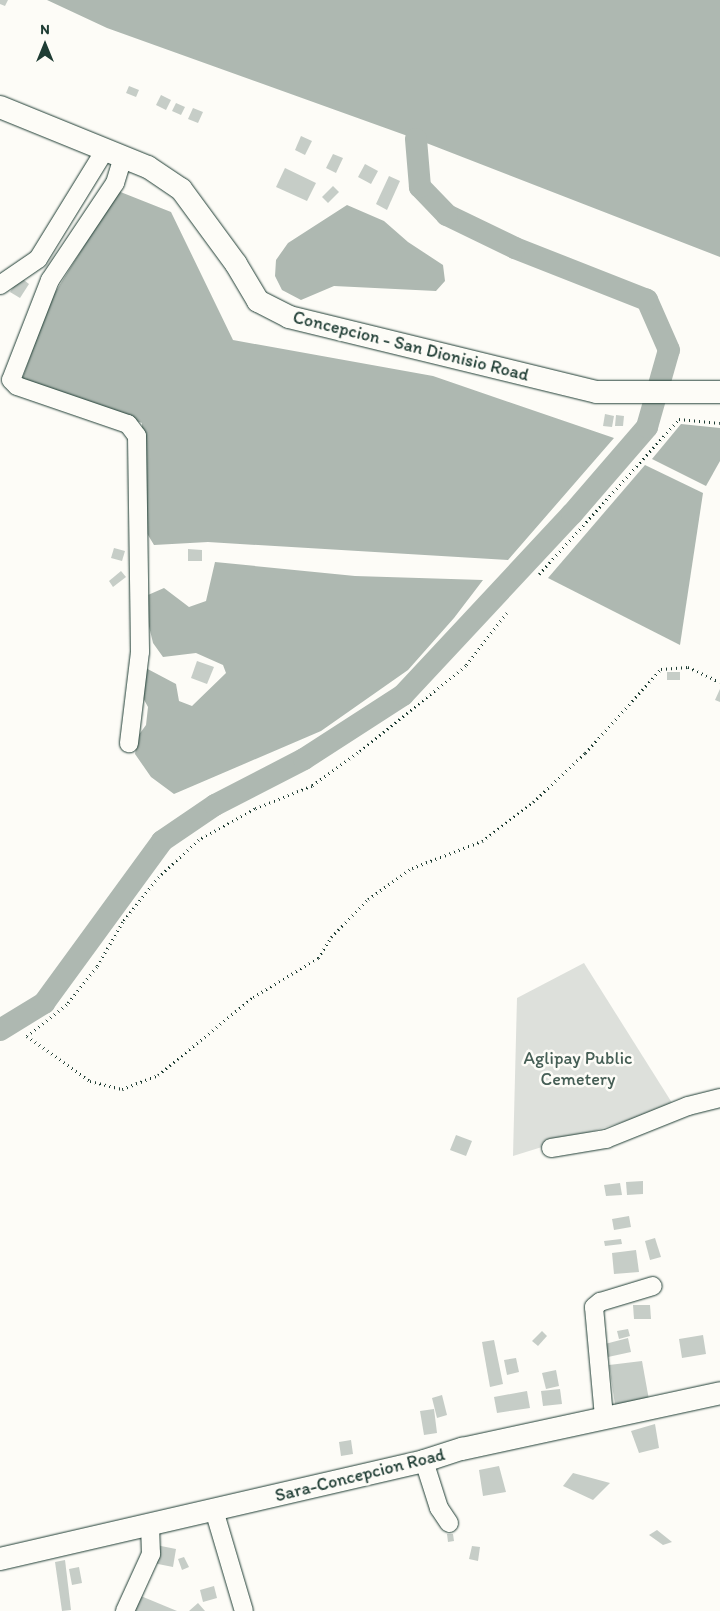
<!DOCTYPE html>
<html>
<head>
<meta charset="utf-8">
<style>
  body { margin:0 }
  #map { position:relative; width:720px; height:1611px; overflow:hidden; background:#fdfcf7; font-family:Itim,sans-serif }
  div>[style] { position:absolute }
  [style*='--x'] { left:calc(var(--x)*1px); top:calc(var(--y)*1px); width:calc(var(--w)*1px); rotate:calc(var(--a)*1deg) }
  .green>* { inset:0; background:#dde0db }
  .water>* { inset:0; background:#aeb8b1 }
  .river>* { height:22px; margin:-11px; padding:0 11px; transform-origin:11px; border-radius:11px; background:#aeb8b1 }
  .building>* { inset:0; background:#c6cdc7 }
  .path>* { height:2.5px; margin-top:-1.25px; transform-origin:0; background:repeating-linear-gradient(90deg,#1f3d34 0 1px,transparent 0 5px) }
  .roads { filter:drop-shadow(0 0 1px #1f3d34) drop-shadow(0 0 1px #1f3d34) }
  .minor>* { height:18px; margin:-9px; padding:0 9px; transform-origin:9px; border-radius:9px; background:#fdfcf7 }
  .major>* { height:22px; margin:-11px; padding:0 11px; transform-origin:11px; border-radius:11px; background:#fdfcf7 }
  span { translate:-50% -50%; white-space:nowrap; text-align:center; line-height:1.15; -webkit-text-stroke:5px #fdfcf7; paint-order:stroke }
  .street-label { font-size:18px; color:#1f3d34 }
  .park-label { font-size:18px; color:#455e55 }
  .north { position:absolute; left:20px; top:20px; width:50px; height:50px; -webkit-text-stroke:4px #fdfcf7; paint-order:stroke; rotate:0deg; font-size:14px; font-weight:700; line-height:20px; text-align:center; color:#1f3d34 }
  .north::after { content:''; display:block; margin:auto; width:18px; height:22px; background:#1f3d34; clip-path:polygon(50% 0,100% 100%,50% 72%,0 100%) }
</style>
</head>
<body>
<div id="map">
  <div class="green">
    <div style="clip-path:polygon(584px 963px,674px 1106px,513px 1156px,517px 998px)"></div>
  </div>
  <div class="water">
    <div style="clip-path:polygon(47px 0,720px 0,720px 257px,416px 139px,107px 28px)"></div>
    <div style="clip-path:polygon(118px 191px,171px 212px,233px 340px,433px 376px,614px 438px,508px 560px,208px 542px,154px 545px,142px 525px,142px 423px,22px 379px,51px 299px)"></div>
    <div style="clip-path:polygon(347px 205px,384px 221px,408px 242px,443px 265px,445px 281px,436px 291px,334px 286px,301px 300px,282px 290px,275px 276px,276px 260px,288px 243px)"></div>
    <div style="clip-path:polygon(681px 424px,720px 428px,720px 461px,706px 486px,652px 459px)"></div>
    <div style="clip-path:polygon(645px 465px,703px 493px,680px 645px,548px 578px)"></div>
    <div style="clip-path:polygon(215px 562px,355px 576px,483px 580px,454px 618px,408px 670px,321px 731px,174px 794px,151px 777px,135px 754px,138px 736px,146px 725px,148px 707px,142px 696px,142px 666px,176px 684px,179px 701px,192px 706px,226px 673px,223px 665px,196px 653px,163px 657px,153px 643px,148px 622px,148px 595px,164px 588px,189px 607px,206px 601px)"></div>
  </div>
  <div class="river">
    <div style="--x:0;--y:1030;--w:52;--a:-31.5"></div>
    <div style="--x:44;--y:1003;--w:200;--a:-53.9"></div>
    <div style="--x:162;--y:841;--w:64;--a:-34.2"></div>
    <div style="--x:215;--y:805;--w:100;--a:-27.3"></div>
    <div style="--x:304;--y:759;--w:118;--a:-32.9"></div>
    <div style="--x:403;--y:695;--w:248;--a:-47"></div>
    <div style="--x:572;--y:514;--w:115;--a:-49.2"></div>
    <div style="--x:647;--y:427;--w:80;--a:-74.1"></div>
    <div style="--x:669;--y:350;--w:55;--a:-113.7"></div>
    <div style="--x:647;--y:300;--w:142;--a:-158.5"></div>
    <div style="--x:515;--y:248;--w:76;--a:-154.1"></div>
    <div style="--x:447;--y:215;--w:39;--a:-134"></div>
    <div style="--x:420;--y:187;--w:48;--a:-94.8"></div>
  </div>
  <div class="building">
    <div style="clip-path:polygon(0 0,8px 0,5px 6px,0 4px)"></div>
    <div style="clip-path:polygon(129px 86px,139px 90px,136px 97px,126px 93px)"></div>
    <div style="clip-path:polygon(161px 95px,171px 100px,166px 110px,156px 105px)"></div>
    <div style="clip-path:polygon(176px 103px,185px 107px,181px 115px,172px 111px)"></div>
    <div style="clip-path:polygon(193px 108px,203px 112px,198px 123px,188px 119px)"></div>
    <div style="clip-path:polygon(301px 136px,312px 141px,305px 155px,295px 150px)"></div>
    <div style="clip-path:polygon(333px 154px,343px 158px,336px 173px,326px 168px)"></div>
    <div style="clip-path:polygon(365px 164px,378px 171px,371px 184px,358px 177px)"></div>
    <div style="clip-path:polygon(285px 168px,316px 183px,307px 201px,276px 187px)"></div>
    <div style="clip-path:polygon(389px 176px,400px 181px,387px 210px,376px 204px)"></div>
    <div style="clip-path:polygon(333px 186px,339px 192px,328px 203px,322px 197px)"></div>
    <div style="clip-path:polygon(20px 277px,29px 284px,20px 298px,10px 292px)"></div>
    <div style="clip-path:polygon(605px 414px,614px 416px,612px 427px,603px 426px)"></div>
    <div style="clip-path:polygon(616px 415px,624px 416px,623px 426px,615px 426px)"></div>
    <div style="clip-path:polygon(114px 548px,125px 551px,122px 561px,111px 558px)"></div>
    <div style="clip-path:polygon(188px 549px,202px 550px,202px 561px,188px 561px)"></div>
    <div style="clip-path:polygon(121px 571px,126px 577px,113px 587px,109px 581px)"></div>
    <div style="clip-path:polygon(197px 661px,214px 667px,207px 684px,191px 678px)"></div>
    <div style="clip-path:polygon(667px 672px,680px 672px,680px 680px,667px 680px)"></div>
    <div style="clip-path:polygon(720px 689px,720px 702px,715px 700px)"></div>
    <div style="clip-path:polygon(456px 1135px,472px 1141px,466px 1156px,450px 1150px)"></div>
    <div style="clip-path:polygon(643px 1181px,643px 1194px,627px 1195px,626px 1182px)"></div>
    <div style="clip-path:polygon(620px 1183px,622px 1195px,606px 1196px,604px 1185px)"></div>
    <div style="clip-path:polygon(629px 1216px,631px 1227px,614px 1230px,612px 1219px)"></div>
    <div style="clip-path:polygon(655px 1238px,661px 1257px,650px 1260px,645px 1241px)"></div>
    <div style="clip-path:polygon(621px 1239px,622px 1244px,605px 1246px,604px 1241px)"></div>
    <div style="clip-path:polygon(636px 1250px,639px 1272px,614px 1274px,612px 1253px)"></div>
    <div style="clip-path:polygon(633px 1305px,650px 1305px,651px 1319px,634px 1319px)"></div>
    <div style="clip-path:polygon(628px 1329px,630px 1336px,619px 1339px,617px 1331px)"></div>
    <div style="clip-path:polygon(542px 1331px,547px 1336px,538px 1346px,532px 1341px)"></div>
    <div style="clip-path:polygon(703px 1335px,706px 1354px,682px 1358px,679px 1339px)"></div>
    <div style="clip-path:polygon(628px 1338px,631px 1352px,608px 1357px,605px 1344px)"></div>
    <div style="clip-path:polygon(494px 1340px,503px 1384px,490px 1387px,482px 1342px)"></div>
    <div style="clip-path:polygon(516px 1358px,519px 1372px,507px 1375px,504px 1360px)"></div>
    <div style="clip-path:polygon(642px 1361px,649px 1400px,615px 1405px,609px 1365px)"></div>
    <div style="clip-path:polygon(556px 1370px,559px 1386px,546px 1389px,542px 1373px)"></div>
    <div style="clip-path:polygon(560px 1389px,562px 1404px,543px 1406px,541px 1391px)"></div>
    <div style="clip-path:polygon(527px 1391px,530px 1408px,497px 1413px,494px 1397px)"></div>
    <div style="clip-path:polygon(442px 1395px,447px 1415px,437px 1418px,432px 1398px)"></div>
    <div style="clip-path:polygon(434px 1409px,437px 1433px,424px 1435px,420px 1411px)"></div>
    <div style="clip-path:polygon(655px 1424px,659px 1448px,639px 1453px,631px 1431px)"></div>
    <div style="clip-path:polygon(351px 1440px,353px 1454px,341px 1456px,339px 1442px)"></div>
    <div style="clip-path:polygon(499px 1466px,506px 1492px,483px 1496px,479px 1470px)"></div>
    <div style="clip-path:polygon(573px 1473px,610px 1483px,593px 1500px,563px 1486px)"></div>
    <div style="clip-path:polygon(657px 1530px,672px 1542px,663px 1545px,649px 1535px)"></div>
    <div style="clip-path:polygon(447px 1534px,453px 1534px,454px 1541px,448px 1542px)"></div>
    <div style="clip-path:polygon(156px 1545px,176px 1549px,173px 1567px,153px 1563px)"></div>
    <div style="clip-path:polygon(472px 1546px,480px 1547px,478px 1561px,469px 1559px)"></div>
    <div style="clip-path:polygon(184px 1557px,189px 1567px,182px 1570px,178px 1559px)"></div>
    <div style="clip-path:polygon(65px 1560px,71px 1610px,62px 1611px,55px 1562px)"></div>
    <div style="clip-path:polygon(79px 1567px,82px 1583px,72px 1585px,69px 1569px)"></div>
    <div style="clip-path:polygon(214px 1586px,217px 1598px,203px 1602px,200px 1590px)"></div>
    <div style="clip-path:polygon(136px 1594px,177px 1611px,129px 1611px)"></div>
    <div style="clip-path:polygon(198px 1603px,205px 1611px,189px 1611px)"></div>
  </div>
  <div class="path">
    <div style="--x:539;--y:574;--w:209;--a:-47.9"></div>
    <div style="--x:679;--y:419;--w:41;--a:5.6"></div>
    <div style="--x:507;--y:613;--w:67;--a:127.7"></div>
    <div style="--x:466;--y:666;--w:139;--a:141.1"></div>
    <div style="--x:358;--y:753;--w:57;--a:144.3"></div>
    <div style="--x:312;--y:786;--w:61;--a:158"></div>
    <div style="--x:255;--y:809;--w:64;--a:151"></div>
    <div style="--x:199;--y:840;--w:54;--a:137.2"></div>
    <div style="--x:159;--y:877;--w:58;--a:128.7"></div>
    <div style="--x:123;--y:922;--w:52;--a:120"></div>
    <div style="--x:97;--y:967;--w:48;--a:128.3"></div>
    <div style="--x:67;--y:1005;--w:51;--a:142.2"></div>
    <div style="--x:27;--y:1036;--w:77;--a:35.5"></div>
    <div style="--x:90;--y:1081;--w:33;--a:14"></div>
    <div style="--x:122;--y:1089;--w:39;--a:-21"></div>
    <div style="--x:158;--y:1075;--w:123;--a:-39.4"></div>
    <div style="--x:253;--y:997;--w:76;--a:-31"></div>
    <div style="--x:318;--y:958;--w:25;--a:-58"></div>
    <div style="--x:331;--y:937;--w:53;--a:-45.8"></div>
    <div style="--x:368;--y:899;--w:54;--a:-35.2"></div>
    <div style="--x:412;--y:868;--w:75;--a:-21.1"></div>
    <div style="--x:482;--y:841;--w:64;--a:-37.4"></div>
    <div style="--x:533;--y:802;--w:71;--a:-43.3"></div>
    <div style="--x:585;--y:753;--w:113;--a:-47.9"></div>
    <div style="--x:661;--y:669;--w:27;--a:-4"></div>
    <div style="--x:688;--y:667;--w:35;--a:25"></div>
  </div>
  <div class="roads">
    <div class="minor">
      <div style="--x:123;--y:157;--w:27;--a:107"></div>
      <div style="--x:115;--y:183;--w:117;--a:123.8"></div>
      <div style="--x:50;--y:280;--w:107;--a:111.3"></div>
      <div style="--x:11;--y:380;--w:8;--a:45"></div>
      <div style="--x:17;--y:386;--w:117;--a:18.9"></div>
      <div style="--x:128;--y:424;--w:15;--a:53"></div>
      <div style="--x:137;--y:436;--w:216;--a:89.2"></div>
      <div style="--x:140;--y:652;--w:92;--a:96.9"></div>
      <div style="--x:0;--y:285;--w:46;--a:-34.4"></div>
      <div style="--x:38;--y:259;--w:128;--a:-58.4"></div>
      <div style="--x:551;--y:1148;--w:56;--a:-9.3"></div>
      <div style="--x:606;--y:1139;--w:88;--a:-21.9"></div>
      <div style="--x:688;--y:1106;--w:33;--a:-14"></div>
      <div style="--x:604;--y:1417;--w:110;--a:-95.2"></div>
      <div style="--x:594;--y:1307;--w:8;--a:-40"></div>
      <div style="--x:600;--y:1302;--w:55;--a:-16.8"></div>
      <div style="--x:424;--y:1461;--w:49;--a:72.3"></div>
      <div style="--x:439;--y:1508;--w:18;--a:56"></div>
      <div style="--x:214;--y:1510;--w:105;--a:73.5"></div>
      <div style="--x:125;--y:1611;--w:63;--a:-65.5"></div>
      <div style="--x:151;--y:1554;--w:29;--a:-92"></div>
    </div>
    <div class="major">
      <div style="--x:0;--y:107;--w:160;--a:22.1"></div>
      <div style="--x:148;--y:167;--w:40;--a:34"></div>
      <div style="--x:181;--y:189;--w:93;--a:53.7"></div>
      <div style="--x:236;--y:264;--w:43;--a:59.3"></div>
      <div style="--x:258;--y:301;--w:35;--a:27"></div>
      <div style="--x:289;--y:317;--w:317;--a:13.7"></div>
      <div style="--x:597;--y:392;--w:123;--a:0"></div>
      <div style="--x:0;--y:1559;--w:435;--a:-13"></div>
      <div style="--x:424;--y:1461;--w:40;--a:-18"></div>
      <div style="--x:462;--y:1449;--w:264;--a:-12.2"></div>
    </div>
  </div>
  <div class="street-label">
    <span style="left:411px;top:346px;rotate:14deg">Concepcion - San Dionisio Road</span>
    <span style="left:360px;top:1475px;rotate:-14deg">Sara-Concepcion Road</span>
  </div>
  <div class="park-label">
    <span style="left:578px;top:1069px">Aglipay Public<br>Cemetery</span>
  </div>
  <div class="north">N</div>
</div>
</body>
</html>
